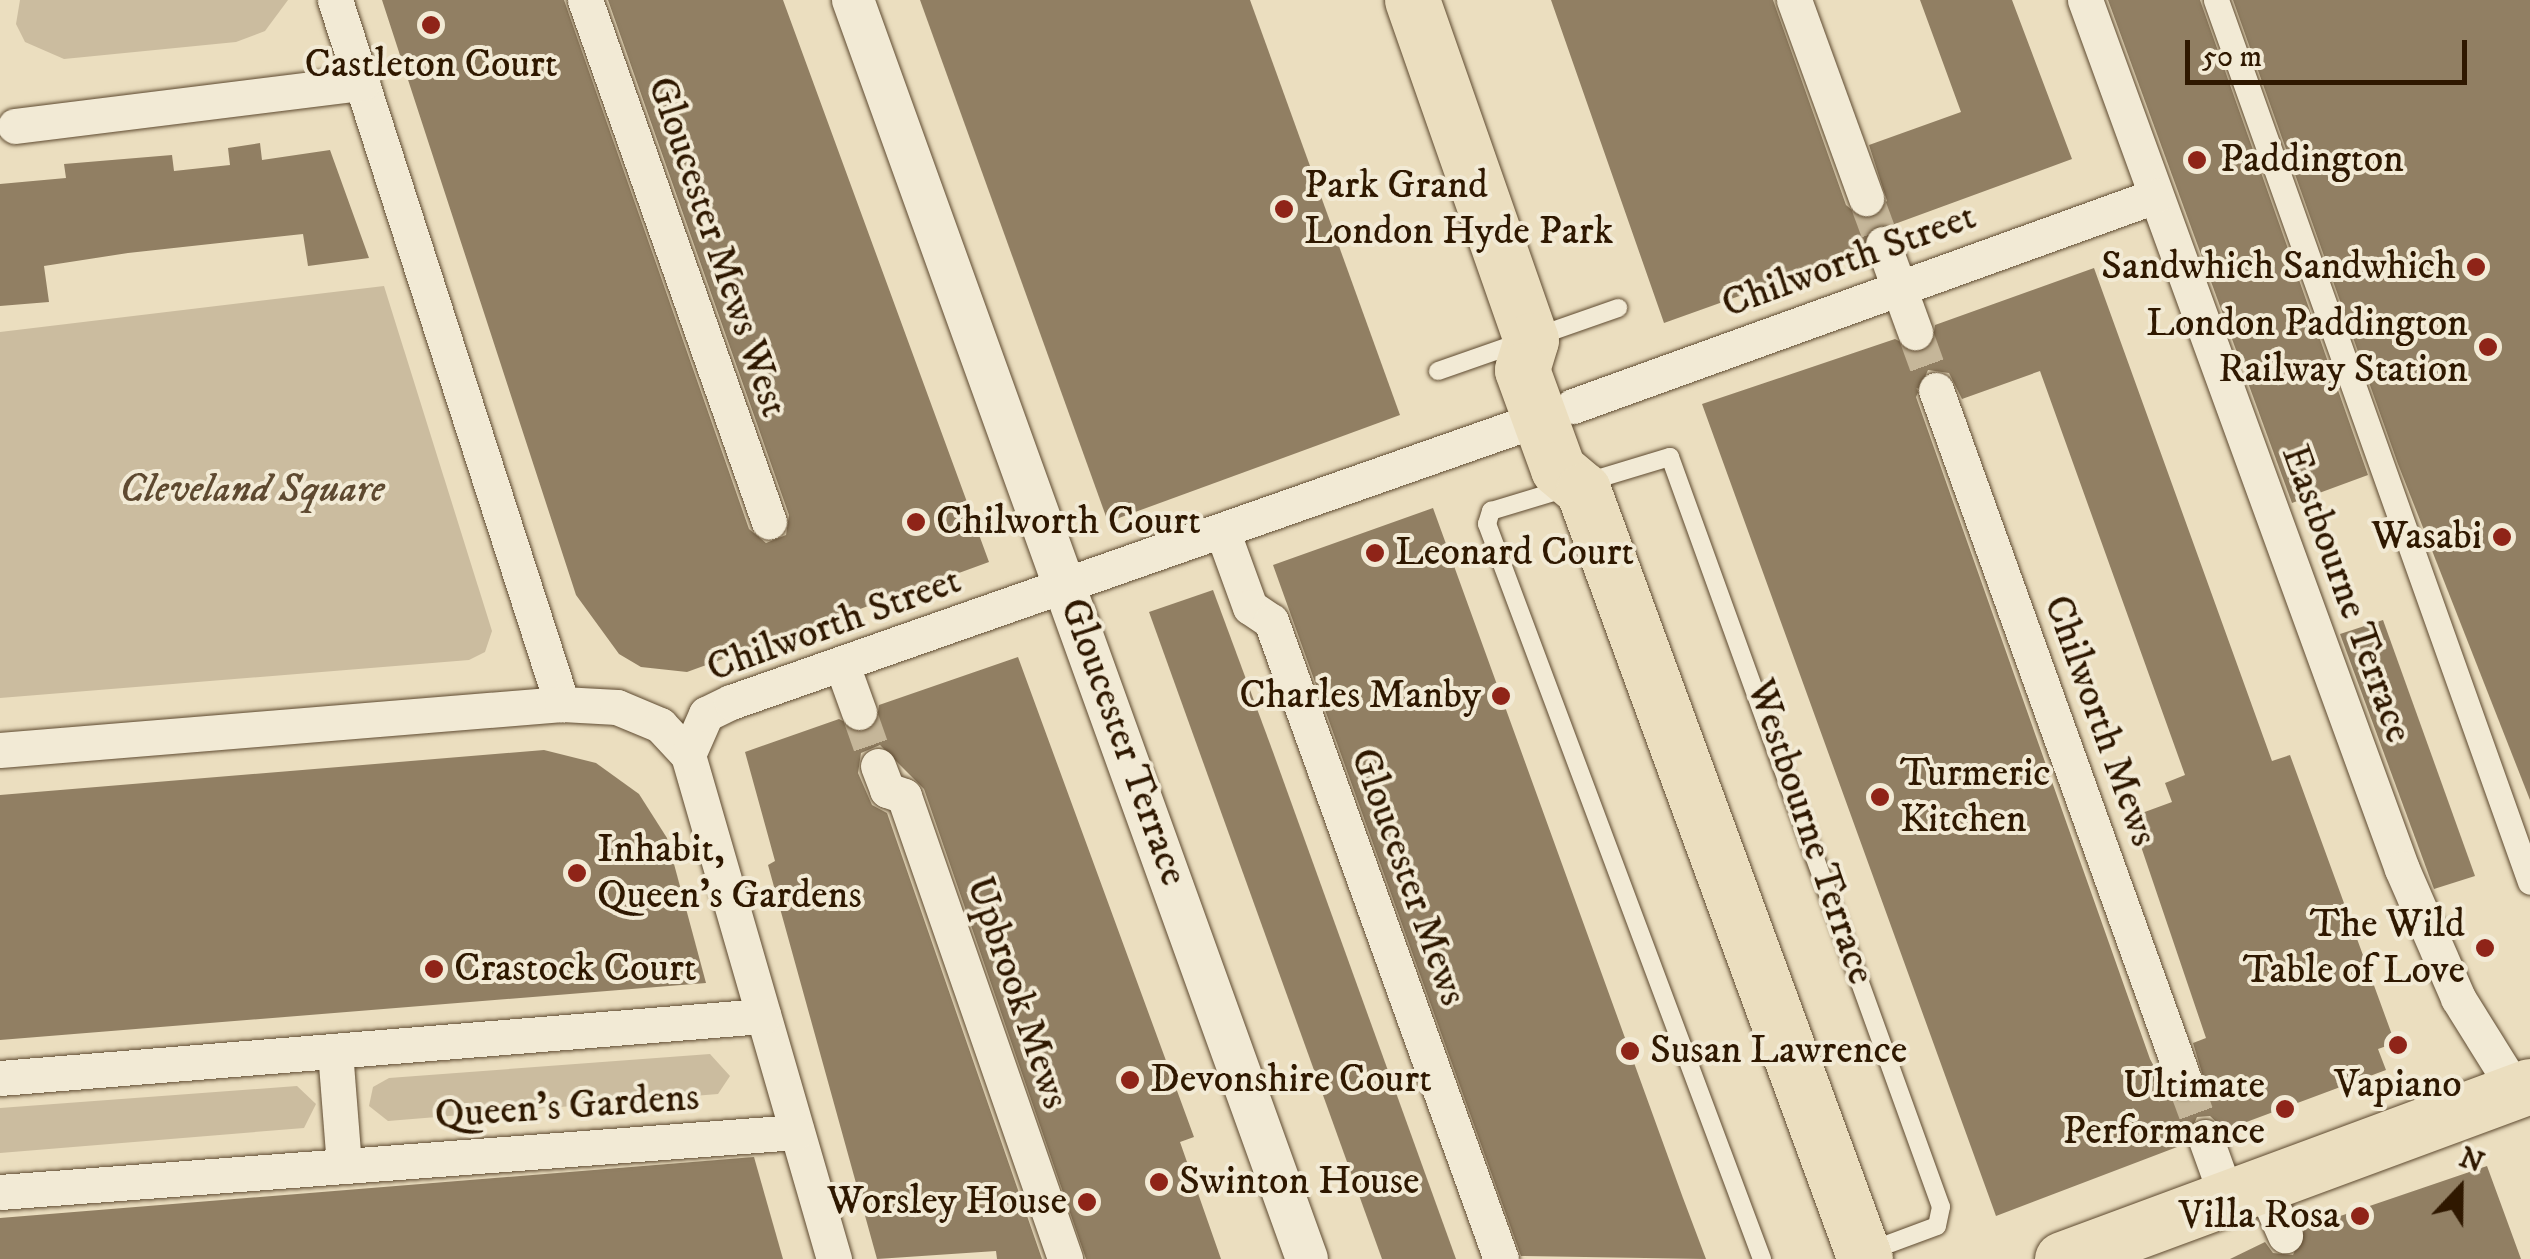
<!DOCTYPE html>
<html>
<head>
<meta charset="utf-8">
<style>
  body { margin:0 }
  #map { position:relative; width:2530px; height:1259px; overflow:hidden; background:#ebdebf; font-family:"IM FELL DW Pica",serif }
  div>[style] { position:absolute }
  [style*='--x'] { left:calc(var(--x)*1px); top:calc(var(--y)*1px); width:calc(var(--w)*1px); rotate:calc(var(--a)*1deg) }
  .green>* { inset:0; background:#cbbc9f }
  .building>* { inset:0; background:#917f63 }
  .minor-tunnel>* { height:35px; margin-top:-17.5px; transform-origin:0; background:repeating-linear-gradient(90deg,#c5b699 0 35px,transparent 0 53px) }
  .roads { filter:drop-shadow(0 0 2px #5e4a30) drop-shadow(0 0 2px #5e4a30) }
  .service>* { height:18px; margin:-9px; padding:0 9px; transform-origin:9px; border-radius:9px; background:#f2ead5 }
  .pedestrian>* { height:25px; margin:-12.5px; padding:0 12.5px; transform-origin:12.5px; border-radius:12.5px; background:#f2ead5 }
  .minor>* { height:35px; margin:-17.5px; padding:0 17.5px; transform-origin:17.5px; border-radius:17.5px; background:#f2ead5 }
  .tertiary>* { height:42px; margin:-21px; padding:0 21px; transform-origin:21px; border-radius:21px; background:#f2ead5 }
  .primary>* { height:55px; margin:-27.5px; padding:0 27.5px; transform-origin:27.5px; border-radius:27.5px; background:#ebdebf }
  .dots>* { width:28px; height:28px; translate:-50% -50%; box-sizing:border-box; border:5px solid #f2ead5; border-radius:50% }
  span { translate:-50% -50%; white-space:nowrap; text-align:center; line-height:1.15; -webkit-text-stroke:8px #f2ead5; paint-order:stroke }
  .poi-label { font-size:40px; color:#2f1800 }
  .left { translate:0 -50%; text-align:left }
  .right { translate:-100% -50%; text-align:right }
  .street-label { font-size:40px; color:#2f1800 }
  .park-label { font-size:40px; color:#5e4930; font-style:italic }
  .north { position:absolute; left:2410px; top:1139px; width:100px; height:100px; -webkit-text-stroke:8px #f2ead5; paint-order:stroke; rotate:22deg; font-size:28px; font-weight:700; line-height:40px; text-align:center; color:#2f1800 }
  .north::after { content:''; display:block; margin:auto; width:35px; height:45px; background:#2f1800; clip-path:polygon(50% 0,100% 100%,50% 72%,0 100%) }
  .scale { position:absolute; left:2185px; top:40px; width:282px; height:45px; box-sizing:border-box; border:5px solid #2f1800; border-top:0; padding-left:12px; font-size:30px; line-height:35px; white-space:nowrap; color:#2f1800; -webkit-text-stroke:8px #f2ead5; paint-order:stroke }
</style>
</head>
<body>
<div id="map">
  <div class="green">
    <div style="clip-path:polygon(20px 0,288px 0,265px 31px,236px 42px,64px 59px,25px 42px,16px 24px)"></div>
    <div style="clip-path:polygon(384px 286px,492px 631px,485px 652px,469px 660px,0 698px,0 332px)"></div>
    <div style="clip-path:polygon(710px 1054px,730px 1076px,718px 1094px,388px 1121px,369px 1106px,373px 1087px,389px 1078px)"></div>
    <div style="clip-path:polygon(297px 1086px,316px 1104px,304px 1128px,0 1153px,0 1108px)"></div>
  </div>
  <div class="building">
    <div style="clip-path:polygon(382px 0,564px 0,749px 529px,766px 543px,786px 535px,789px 515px,608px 0,783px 0,989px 562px,687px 672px,641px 667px,619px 654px,576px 595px)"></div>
    <div style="clip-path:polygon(920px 0,1250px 0,1400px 415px,1108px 522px)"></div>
    <div style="clip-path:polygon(1551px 0,1773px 0,1846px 205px,1863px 219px,1887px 201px,1869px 145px,1961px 112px,1920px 0,2012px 0,2072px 159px,1892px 225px,1875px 224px,1863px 252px,1664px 323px)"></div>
    <div style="clip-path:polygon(2108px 0,2200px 0,2368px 475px,2292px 503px)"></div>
    <div style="clip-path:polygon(2233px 0,2530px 0,2530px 800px,2398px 464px)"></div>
    <div style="clip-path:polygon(260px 143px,262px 160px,330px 150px,369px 258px,308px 266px,303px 234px,128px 253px,44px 266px,49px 302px,0 306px,0 184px,66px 178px,64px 164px,172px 155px,174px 171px,230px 165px,228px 148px)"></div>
    <div style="clip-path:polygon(evenodd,2094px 268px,2272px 761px,2290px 755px,2395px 1043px,2378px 1049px,2386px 1070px,2225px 1130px,2210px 1116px,2197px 1117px,2185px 1144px,1996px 1216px,1702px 404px,1895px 339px,1921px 352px,1932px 345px,1935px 325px,2094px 268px,1928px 370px,1949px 373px,1962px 399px,2040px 371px,2185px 775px,2165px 783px,2172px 802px,2131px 817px,2206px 1038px,2193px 1043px,2205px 1083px,2192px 1100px,2170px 1096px,2150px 1059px,1916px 397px,1928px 370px)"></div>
    <div style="clip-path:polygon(1433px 508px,1683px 1198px,1706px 1259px,1521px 1256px,1273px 565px)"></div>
    <div style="clip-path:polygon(1213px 590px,1273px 752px,1456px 1259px,1382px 1259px,1149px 612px)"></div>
    <div style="clip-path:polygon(2383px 620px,2475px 876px,2434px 889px,2340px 634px)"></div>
    <div style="clip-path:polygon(1018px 657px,1194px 1137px,1180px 1142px,1221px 1259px,1086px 1259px,924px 789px,880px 745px,861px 753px,858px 773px,872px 805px,887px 813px,1042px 1259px,997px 1259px,996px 1251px,877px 1259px,768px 865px,775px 861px,745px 752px,839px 719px,865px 732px,876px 725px,879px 705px)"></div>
    <div style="clip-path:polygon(544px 750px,596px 763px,639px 794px,667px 838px,706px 983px,0 1040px,0 795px)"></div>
    <div style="clip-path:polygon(754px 1157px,783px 1259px,0 1259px,0 1218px)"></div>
    <div style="clip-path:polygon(2487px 1166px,2521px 1259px,2230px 1259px,2265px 1242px,2273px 1253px,2293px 1255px,2305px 1228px)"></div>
  </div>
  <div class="minor-tunnel">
    <div style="--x:1866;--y:198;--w:49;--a:69.7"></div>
    <div style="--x:1915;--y:332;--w:62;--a:70.1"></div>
    <div style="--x:859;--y:712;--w:57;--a:70.6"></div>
    <div style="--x:2184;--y:1080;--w:61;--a:69.8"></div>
  </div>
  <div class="roads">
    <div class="service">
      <div style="--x:1438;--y:371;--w:191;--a:-19.3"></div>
      <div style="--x:1762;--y:1259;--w:785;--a:-110.51"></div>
      <div style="--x:1487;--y:524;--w:14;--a:-73"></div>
      <div style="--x:1491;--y:511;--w:187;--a:-16.8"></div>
      <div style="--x:1670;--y:457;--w:797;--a:70.13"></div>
      <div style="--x:1941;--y:1207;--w:19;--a:102"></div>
      <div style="--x:1937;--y:1226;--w:75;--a:159.6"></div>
    </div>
    <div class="pedestrian">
      <div style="--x:2216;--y:0;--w:936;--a:70.4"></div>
    </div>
    <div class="minor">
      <div style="--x:335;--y:0;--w:740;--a:72.13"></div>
      <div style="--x:585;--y:0;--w:553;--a:70.58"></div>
      <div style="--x:1794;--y:0;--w:211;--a:70"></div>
      <div style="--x:2085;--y:0;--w:925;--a:69.96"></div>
      <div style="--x:2402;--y:869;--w:141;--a:66.5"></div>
      <div style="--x:2458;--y:998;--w:110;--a:58.1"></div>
      <div style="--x:15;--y:126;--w:350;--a:-7.1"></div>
      <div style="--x:1883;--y:244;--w:94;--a:70"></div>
      <div style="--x:1936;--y:390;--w:733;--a:70.23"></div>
      <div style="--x:1573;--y:406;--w:619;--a:-19.84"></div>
      <div style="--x:1223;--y:533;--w:79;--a:70"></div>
      <div style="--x:1250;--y:607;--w:25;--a:34"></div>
      <div style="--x:1271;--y:621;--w:678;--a:70.18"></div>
      <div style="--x:842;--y:665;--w:50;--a:70.1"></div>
      <div style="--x:0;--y:750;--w:564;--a:-4.68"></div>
      <div style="--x:562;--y:704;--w:55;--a:3.1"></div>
      <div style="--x:617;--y:707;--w:47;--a:22.7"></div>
      <div style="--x:660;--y:725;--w:41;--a:47"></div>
      <div style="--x:688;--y:755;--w:525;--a:73.84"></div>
      <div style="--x:688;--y:755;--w:45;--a:-66.3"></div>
      <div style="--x:706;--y:714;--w:28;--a:-26"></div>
      <div style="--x:731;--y:702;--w:858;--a:-19.32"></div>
      <div style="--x:878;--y:766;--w:26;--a:69"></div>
      <div style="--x:887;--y:790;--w:18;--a:19"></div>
      <div style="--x:904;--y:796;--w:490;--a:70.8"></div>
      <div style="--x:335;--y:1051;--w:115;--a:85.5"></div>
      <div style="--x:0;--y:1078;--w:766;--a:-4.65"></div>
      <div style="--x:2205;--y:1137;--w:65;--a:70.2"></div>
      <div style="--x:2263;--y:1185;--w:55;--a:66.3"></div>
      <div style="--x:0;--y:1192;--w:799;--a:-4.31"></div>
    </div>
    <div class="tertiary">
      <div style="--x:853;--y:0;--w:1338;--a:70.17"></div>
    </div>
    <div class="primary">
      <div style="--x:1412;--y:0;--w:360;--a:70.7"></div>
      <div style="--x:1531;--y:340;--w:31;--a:107"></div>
      <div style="--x:1522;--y:370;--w:105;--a:70"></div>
      <div style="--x:1558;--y:469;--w:33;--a:40"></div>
      <div style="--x:1583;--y:490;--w:819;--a:69.86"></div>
      <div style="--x:2062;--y:1259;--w:499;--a:-20.3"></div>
    </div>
  </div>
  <div class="dots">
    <div style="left:431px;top:25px;background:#8f2418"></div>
    <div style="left:2197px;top:160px;background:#8f2418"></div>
    <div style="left:1284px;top:209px;background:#8f2418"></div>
    <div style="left:2476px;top:267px;background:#8f2418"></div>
    <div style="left:2488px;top:347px;background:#8f2418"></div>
    <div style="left:916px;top:522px;background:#8f2418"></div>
    <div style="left:2502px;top:537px;background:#8f2418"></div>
    <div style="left:1375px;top:553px;background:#8f2418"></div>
    <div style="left:1501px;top:696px;background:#8f2418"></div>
    <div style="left:1880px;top:797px;background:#8f2418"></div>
    <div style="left:577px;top:873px;background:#8f2418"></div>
    <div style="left:2485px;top:948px;background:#8f2418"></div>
    <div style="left:434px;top:969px;background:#8f2418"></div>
    <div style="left:2398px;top:1045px;background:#8f2418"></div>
    <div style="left:1630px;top:1051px;background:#8f2418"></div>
    <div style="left:1130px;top:1080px;background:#8f2418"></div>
    <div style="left:2285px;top:1109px;background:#8f2418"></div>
    <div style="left:1159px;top:1182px;background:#8f2418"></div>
    <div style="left:1087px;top:1202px;background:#8f2418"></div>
    <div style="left:2360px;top:1216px;background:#8f2418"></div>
  </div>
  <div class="poi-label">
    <span style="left:431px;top:65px">Castleton Court</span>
    <span class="left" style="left:2220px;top:160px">Paddington</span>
    <span class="left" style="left:1304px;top:209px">Park Grand<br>London Hyde Park</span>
    <span class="right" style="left:2456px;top:267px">Sandwhich Sandwhich</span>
    <span class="right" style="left:2468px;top:347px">London Paddington<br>Railway Station</span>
    <span class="left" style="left:936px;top:522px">Chilworth Court</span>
    <span class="right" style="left:2482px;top:537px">Wasabi</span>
    <span class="left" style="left:1395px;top:553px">Leonard Court</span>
    <span class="right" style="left:1481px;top:696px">Charles Manby</span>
    <span class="left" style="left:1900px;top:797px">Turmeric<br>Kitchen</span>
    <span class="left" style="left:597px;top:873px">Inhabit,<br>Queen's Gardens</span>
    <span class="right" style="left:2465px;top:948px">The Wild<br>Table of Love</span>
    <span class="left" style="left:454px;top:969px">Crastock Court</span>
    <span class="left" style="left:1650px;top:1051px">Susan Lawrence</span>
    <span class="left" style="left:1150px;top:1080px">Devonshire Court</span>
    <span style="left:2398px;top:1085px">Vapiano</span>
    <span class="right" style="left:2265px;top:1109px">Ultimate<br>Performance</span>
    <span class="left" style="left:1179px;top:1182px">Swinton House</span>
    <span class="right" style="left:1067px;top:1202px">Worsley House</span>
    <span class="right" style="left:2340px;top:1216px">Villa Rosa</span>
  </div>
  <div class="street-label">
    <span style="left:717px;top:247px;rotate:71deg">Gloucester Mews West</span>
    <span style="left:1849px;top:261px;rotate:-20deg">Chilworth Street</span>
    <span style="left:2346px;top:594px;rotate:70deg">Eastbourne Terrace</span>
    <span style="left:834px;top:625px;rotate:-20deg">Chilworth Street</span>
    <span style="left:2100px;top:721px;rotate:70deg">Chilworth Mews</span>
    <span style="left:1123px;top:742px;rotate:70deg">Gloucester Terrace</span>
    <span style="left:1810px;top:832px;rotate:71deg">Westbourne Terrace</span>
    <span style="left:1408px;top:877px;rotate:70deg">Gloucester Mews</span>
    <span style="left:1017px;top:993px;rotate:71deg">Upbrook Mews</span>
    <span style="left:567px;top:1107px;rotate:-4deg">Queen's Gardens</span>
  </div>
  <div class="park-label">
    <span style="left:252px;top:490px">Cleveland Square</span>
  </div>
  <div class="north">N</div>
  <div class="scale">50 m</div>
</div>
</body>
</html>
